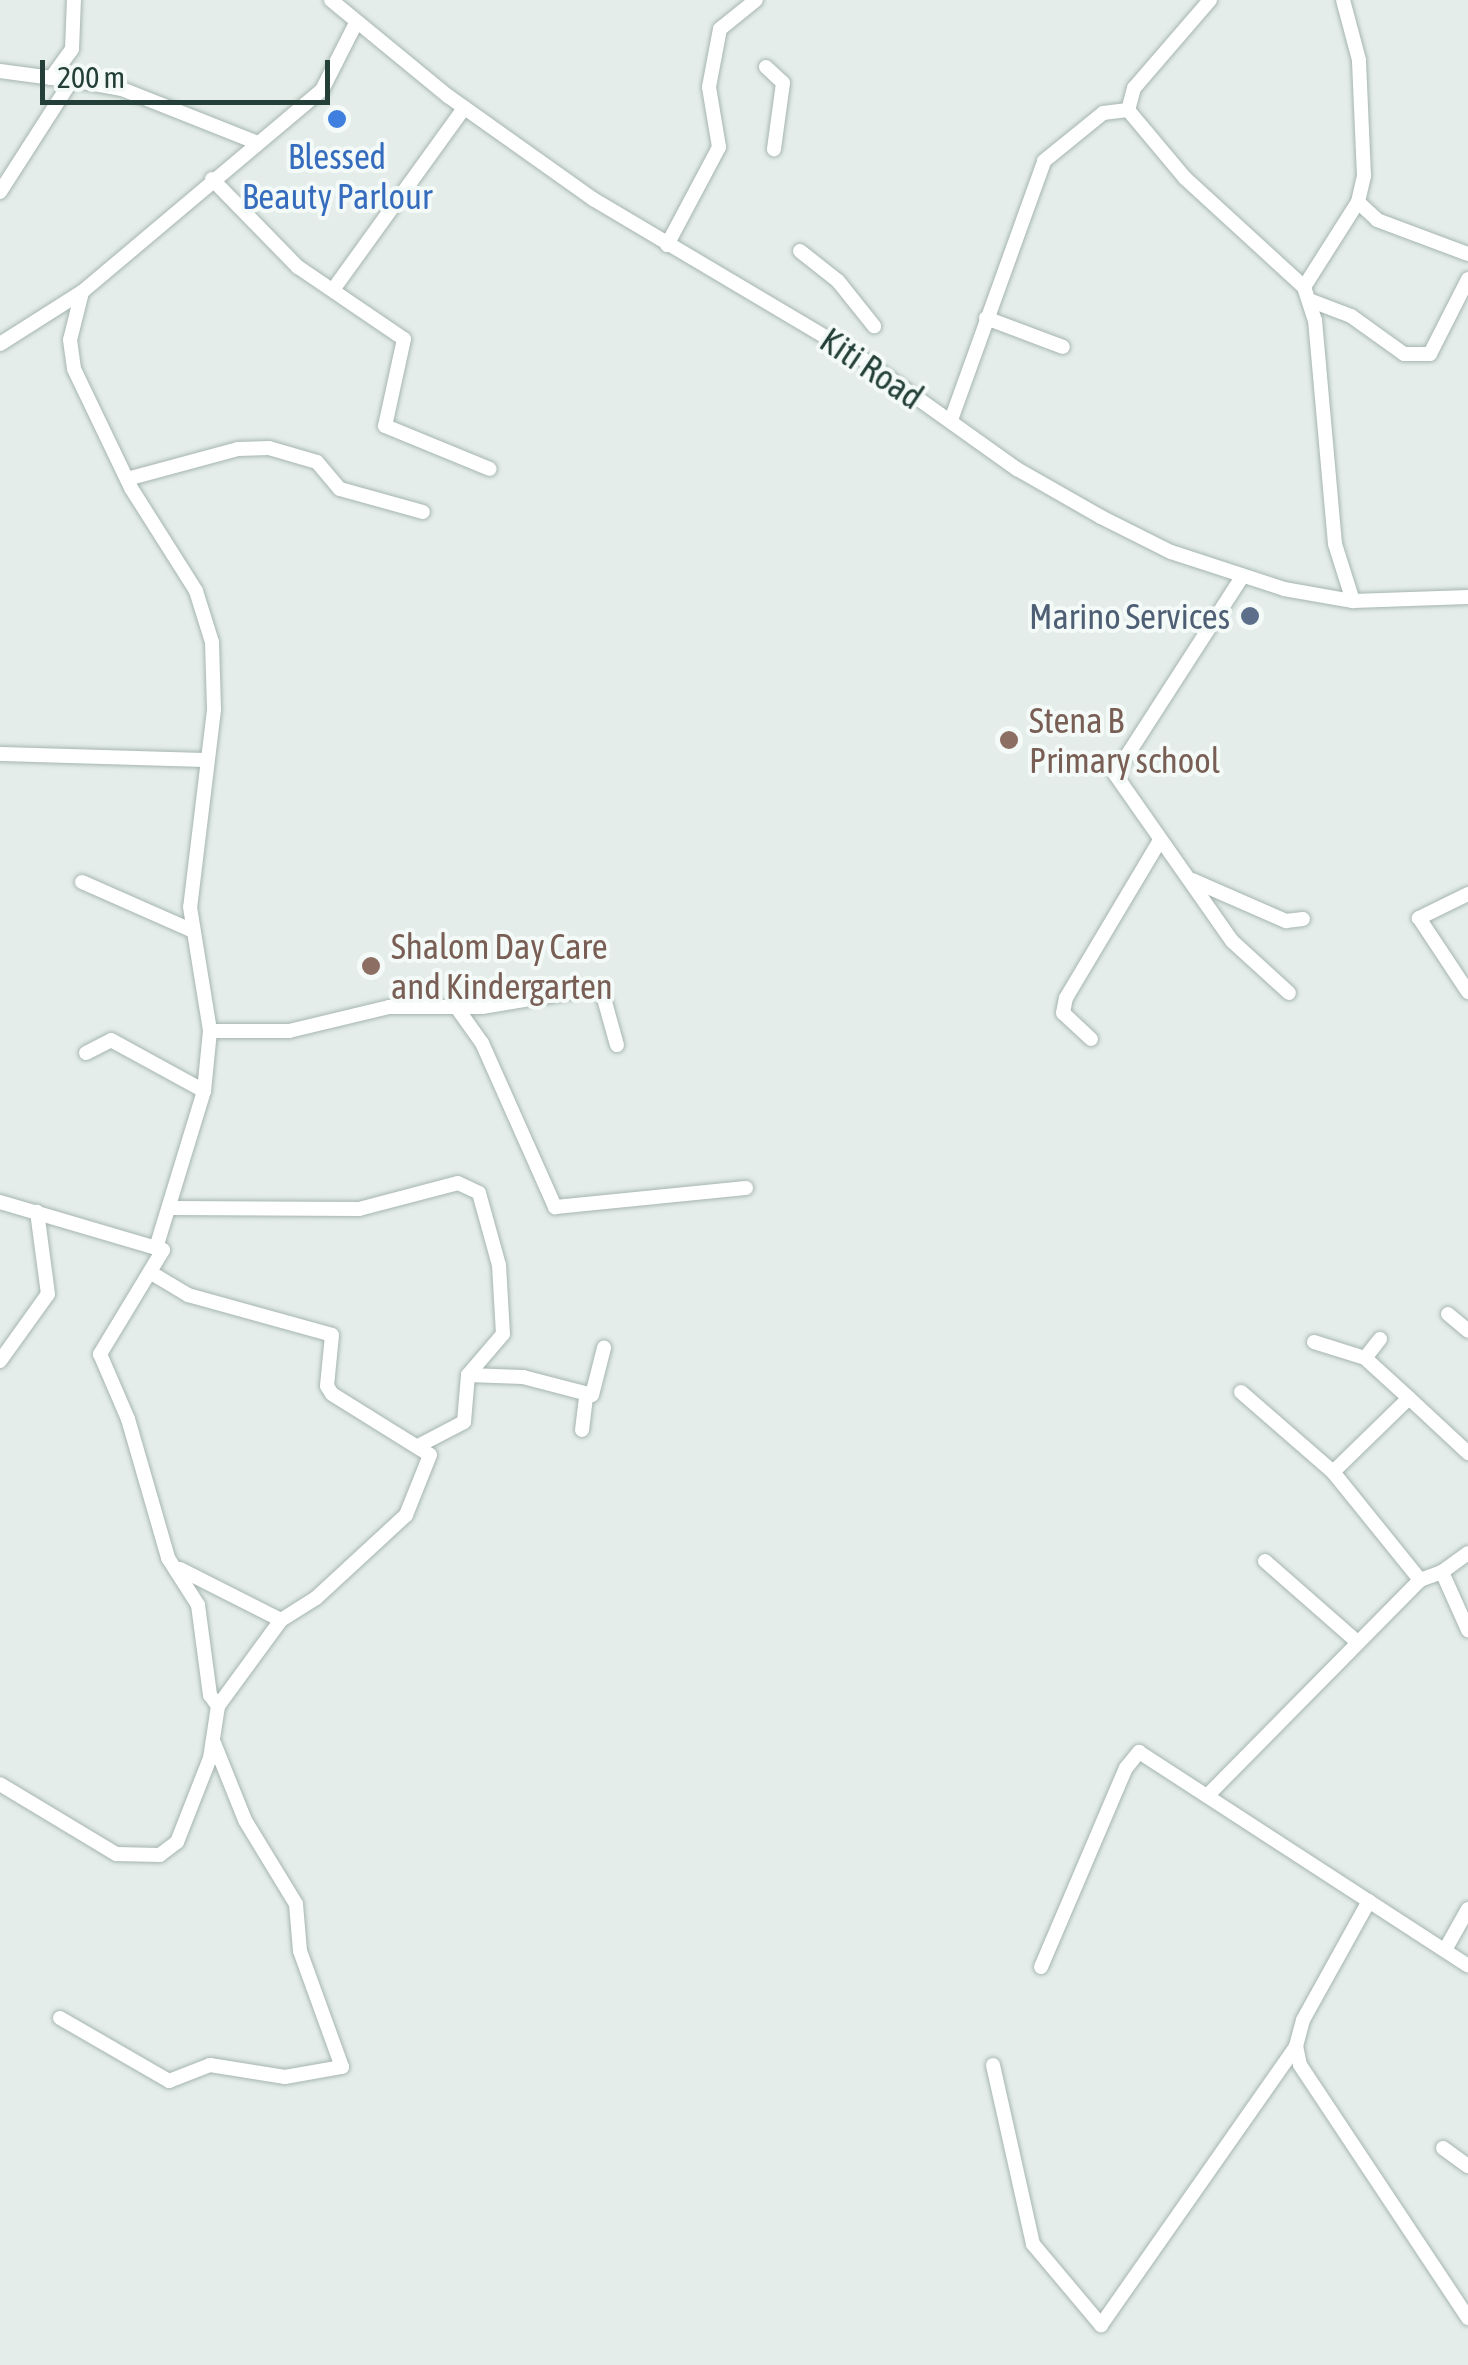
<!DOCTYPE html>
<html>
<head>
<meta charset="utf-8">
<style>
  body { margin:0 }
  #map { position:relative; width:1468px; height:2365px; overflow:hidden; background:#e4ede9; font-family:"Asap Condensed",sans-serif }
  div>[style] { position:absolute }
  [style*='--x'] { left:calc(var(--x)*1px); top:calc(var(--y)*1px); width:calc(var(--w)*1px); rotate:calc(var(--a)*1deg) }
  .roads { filter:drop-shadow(0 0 2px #a6b5b0) drop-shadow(0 0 2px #a6b5b0) }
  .minor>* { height:14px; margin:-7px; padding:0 7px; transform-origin:7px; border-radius:7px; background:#fff }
  .dots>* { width:28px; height:28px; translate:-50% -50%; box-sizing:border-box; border:5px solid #f4faf7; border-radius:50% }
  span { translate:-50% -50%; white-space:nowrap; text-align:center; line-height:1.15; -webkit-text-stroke:8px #f4faf7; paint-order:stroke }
  .shop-label { font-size:35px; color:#366cbe }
  .street-label { font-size:35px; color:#233f38 }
  .service-label { font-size:35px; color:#4e5e75 }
  .right { translate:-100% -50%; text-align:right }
  .education-label { font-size:35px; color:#785e54 }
  .left { translate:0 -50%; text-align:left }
  .scale { position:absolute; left:40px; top:60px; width:290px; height:45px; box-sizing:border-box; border:5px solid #233f38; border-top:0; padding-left:12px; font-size:30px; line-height:35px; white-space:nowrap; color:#233f38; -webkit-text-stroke:8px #f4faf7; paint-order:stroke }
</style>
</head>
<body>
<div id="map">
  <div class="roads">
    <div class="minor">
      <div style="--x:331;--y:0;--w:151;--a:39.4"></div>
      <div style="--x:448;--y:96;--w:178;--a:35.4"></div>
      <div style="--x:593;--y:199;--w:315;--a:30.7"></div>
      <div style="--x:864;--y:360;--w:188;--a:35.5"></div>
      <div style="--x:1017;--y:469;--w:97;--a:29.7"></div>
      <div style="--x:1101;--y:517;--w:78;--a:26.6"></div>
      <div style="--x:1171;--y:552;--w:119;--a:18.1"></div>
      <div style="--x:1284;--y:589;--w:70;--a:9.9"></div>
      <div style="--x:1353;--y:601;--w:115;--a:-2"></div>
      <div style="--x:1210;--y:0;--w:116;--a:130.8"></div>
      <div style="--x:1134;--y:88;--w:23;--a:105"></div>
      <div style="--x:1128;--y:110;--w:89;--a:50"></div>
      <div style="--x:1185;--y:178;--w:161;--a:42.5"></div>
      <div style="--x:1304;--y:287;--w:35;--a:72"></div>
      <div style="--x:1315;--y:320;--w:225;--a:84.9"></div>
      <div style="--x:1335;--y:544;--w:60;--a:72.5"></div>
      <div style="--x:766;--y:67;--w:23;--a:43"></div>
      <div style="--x:783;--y:83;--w:67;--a:97.8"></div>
      <div style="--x:0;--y:71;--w:60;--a:7.7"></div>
      <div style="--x:51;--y:78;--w:36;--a:-54"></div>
      <div style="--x:72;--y:49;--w:49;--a:-87.7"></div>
      <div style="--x:212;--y:179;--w:123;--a:45.7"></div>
      <div style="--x:298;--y:267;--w:128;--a:34.2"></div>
      <div style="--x:404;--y:339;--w:89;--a:102.3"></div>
      <div style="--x:385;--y:426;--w:113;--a:22.3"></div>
      <div style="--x:0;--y:192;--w:133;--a:-57.3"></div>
      <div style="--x:72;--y:80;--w:51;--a:10.2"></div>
      <div style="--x:122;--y:89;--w:146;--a:21.7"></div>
      <div style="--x:1358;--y:202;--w:26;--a:43"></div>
      <div style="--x:1377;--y:220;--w:97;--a:20.5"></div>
      <div style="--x:667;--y:245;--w:111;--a:-62"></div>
      <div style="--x:719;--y:147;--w:61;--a:-99.5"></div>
      <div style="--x:709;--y:87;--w:59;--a:-79.3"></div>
      <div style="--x:720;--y:29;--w:46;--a:-38.9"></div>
      <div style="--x:800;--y:251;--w:48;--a:38.3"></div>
      <div style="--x:838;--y:281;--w:58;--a:51.3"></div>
      <div style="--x:335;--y:287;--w:221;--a:-54.2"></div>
      <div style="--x:1304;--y:287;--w:101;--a:-57.6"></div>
      <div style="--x:1358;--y:202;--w:27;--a:-77"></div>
      <div style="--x:1364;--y:176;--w:116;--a:-92.5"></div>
      <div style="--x:1359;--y:60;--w:62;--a:-104.9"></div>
      <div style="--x:82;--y:292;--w:49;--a:104"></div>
      <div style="--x:70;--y:340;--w:29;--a:82"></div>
      <div style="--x:74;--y:369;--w:132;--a:64.4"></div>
      <div style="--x:131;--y:488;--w:122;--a:57.7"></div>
      <div style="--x:196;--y:591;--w:53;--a:72.6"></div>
      <div style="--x:212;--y:642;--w:68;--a:88.3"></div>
      <div style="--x:214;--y:710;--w:198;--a:96.9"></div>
      <div style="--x:190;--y:907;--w:126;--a:80.8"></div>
      <div style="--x:210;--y:1031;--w:60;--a:95.7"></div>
      <div style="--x:204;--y:1091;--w:161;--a:107"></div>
      <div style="--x:1309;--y:300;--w:45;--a:20.9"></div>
      <div style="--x:1351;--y:316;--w:65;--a:35.6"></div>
      <div style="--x:1404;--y:354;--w:26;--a:0"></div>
      <div style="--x:1430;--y:354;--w:84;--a:-63.1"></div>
      <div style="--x:986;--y:318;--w:82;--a:20.6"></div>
      <div style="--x:0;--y:344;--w:97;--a:-32.4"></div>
      <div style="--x:82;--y:292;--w:314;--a:-40.1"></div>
      <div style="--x:322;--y:90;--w:75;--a:-63.1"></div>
      <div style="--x:951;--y:420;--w:275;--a:-70.2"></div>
      <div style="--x:1044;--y:161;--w:76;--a:-39.1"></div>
      <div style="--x:1103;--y:113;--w:25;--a:-7"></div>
      <div style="--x:127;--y:479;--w:115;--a:-15.1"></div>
      <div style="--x:238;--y:449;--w:31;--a:-2"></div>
      <div style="--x:269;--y:448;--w:50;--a:16.3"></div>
      <div style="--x:317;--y:462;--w:35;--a:50"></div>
      <div style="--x:340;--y:489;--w:86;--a:15.5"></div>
      <div style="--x:1242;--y:577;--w:234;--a:122.8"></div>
      <div style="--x:1115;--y:774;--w:204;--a:55"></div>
      <div style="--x:1232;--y:941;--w:77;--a:42.4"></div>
      <div style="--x:0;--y:754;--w:206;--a:1.7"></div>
      <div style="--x:1192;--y:880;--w:103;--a:23.6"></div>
      <div style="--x:1286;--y:921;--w:17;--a:-7"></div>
      <div style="--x:82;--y:882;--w:121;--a:23.8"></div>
      <div style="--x:1468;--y:894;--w:55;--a:153.9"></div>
      <div style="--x:1419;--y:918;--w:89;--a:56.5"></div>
      <div style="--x:457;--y:1008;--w:43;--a:54.5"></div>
      <div style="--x:482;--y:1043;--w:180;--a:66"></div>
      <div style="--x:555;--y:1207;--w:192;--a:-5.7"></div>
      <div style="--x:210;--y:1031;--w:79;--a:0"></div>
      <div style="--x:289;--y:1031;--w:103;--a:-13.5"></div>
      <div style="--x:389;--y:1007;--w:93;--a:0"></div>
      <div style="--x:482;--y:1007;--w:109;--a:-9.5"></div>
      <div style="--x:590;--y:989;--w:14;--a:25"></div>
      <div style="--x:603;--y:995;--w:52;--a:74.4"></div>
      <div style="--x:1091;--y:1039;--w:38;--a:-137"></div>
      <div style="--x:1063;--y:1013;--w:15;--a:-79"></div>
      <div style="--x:1066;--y:998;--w:182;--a:-59.2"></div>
      <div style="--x:86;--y:1053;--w:28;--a:-27"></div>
      <div style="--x:111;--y:1040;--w:106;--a:28.7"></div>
      <div style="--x:0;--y:1202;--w:170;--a:16.4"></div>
      <div style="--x:163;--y:1250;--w:122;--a:121.2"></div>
      <div style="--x:100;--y:1354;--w:71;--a:66.7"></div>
      <div style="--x:128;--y:1419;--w:145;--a:73.9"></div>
      <div style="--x:168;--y:1558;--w:56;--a:57.4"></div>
      <div style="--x:198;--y:1605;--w:91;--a:82.4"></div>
      <div style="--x:210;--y:1695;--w:14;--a:54"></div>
      <div style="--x:218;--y:1706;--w:53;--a:98.7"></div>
      <div style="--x:210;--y:1758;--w:90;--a:111.4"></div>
      <div style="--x:177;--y:1842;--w:21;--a:143"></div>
      <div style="--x:160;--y:1855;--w:44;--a:-178.7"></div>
      <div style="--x:116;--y:1854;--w:135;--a:-148.9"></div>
      <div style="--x:172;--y:1208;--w:187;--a:0.3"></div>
      <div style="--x:359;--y:1209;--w:102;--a:-14.7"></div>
      <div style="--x:458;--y:1183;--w:23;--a:25"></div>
      <div style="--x:479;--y:1193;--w:75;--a:74.5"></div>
      <div style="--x:499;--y:1265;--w:69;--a:86.7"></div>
      <div style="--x:503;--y:1334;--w:54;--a:130.5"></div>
      <div style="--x:468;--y:1375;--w:47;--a:94.9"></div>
      <div style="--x:464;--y:1422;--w:50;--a:152.4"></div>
      <div style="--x:153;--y:1274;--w:41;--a:31"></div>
      <div style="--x:188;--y:1295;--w:149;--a:15.5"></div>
      <div style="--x:332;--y:1335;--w:51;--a:95.6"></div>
      <div style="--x:327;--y:1386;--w:9;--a:58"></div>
      <div style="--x:332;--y:1394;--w:115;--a:31.9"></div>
      <div style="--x:430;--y:1455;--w:65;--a:111.8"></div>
      <div style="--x:406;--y:1515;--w:122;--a:137.3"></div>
      <div style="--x:316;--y:1598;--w:41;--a:147.8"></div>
      <div style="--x:281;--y:1620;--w:107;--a:126.2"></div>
      <div style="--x:1448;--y:1314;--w:26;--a:40"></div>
      <div style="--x:1380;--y:1339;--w:24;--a:128"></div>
      <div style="--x:1365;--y:1358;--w:59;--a:42.3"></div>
      <div style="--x:1314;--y:1342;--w:53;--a:17.4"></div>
      <div style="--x:0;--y:1361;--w:82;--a:-54.4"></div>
      <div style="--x:48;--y:1294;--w:83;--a:-97.6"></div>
      <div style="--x:468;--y:1375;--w:55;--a:2.1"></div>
      <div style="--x:523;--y:1377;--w:71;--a:14.6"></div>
      <div style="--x:592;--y:1395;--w:49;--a:-75.7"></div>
      <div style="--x:1241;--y:1392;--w:122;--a:41"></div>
      <div style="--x:1333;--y:1472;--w:139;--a:51.1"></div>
      <div style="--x:1420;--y:1580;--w:23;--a:-20"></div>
      <div style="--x:1442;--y:1572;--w:64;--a:65.9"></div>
      <div style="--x:582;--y:1430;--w:35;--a:-83"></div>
      <div style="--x:1333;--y:1472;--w:106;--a:-44.2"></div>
      <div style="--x:1409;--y:1398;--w:81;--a:43"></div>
      <div style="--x:1265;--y:1561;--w:121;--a:41.3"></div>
      <div style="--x:180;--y:1569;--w:113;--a:26.8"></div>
      <div style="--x:1442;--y:1572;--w:32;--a:-36"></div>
      <div style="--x:1208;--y:1795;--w:302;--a:-45.4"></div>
      <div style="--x:1369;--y:1901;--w:136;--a:119"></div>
      <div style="--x:1303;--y:2020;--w:27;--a:105"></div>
      <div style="--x:1296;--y:2046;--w:19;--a:78"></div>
      <div style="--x:1300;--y:2065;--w:304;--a:56.4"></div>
      <div style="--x:1445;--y:1950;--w:47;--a:-60.7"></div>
      <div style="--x:1041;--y:1967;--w:216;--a:-66.9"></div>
      <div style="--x:1126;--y:1768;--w:21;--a:-51"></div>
      <div style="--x:1139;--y:1752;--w:392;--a:33"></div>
      <div style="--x:60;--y:2018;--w:126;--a:30"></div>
      <div style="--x:169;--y:2081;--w:44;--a:-21.3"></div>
      <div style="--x:210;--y:2065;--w:76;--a:9.1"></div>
      <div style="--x:285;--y:2077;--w:58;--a:-10"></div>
      <div style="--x:342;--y:2067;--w:123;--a:-109.9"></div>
      <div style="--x:300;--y:1951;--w:47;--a:-94.9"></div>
      <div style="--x:296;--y:1904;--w:98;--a:-121.3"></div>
      <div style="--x:245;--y:1820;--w:83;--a:-111.9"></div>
      <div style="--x:993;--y:2065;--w:183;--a:77.4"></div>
      <div style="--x:1033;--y:2244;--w:106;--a:50"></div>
      <div style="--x:1101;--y:2325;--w:340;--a:-55"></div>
      <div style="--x:1443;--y:2148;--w:31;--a:36"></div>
    </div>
  </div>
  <div class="dots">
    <div style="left:337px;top:119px;background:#3f7fe0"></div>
    <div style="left:1250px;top:616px;background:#5c6f8a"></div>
    <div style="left:1009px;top:740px;background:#8d6e63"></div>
    <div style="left:371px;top:966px;background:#8d6e63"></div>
  </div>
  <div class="shop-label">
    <span style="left:337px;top:176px">Blessed<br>Beauty Parlour</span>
  </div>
  <div class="street-label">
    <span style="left:872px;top:368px;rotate:34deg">Kiti Road</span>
  </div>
  <div class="service-label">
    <span class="right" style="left:1230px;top:616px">Marino Services</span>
  </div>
  <div class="education-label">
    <span class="left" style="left:1029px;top:740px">Stena B<br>Primary school</span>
    <span class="left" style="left:391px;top:966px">Shalom Day Care<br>and Kindergarten</span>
  </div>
  <div class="scale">200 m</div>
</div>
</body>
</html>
